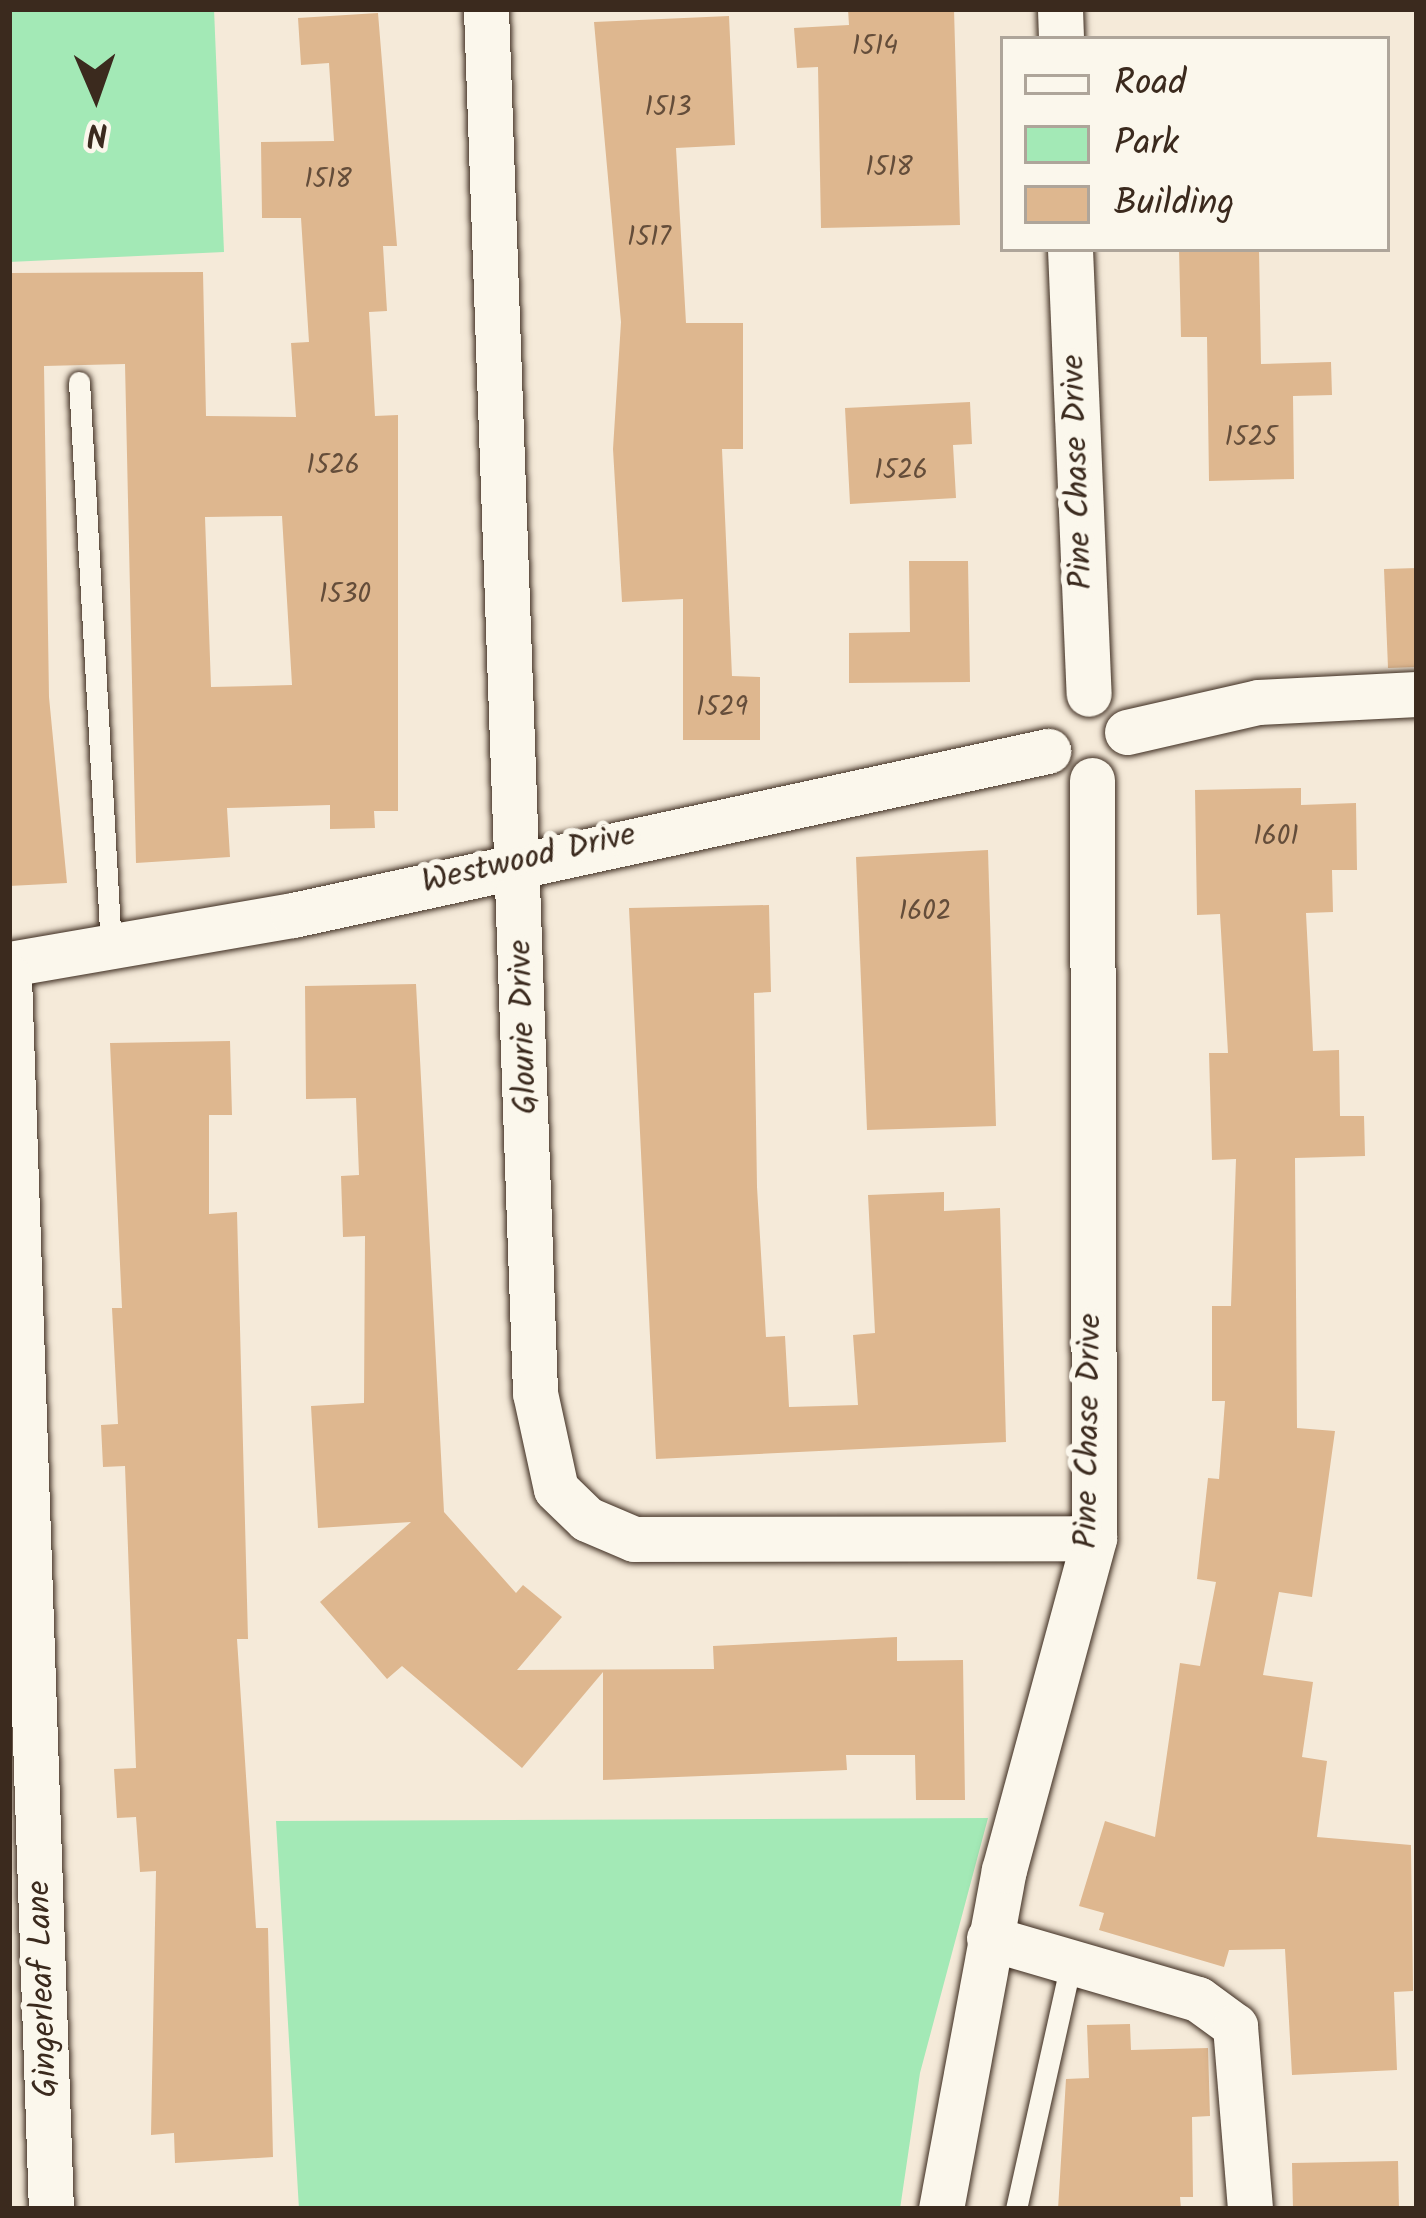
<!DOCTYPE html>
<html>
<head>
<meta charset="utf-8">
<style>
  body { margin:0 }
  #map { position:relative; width:1426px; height:2218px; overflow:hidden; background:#f5ead9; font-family:Kalam,sans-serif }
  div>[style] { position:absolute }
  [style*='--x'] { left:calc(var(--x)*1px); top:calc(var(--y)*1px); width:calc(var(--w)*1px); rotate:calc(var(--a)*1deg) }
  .green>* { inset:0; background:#a3e9b6 }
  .building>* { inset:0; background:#deb78f }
  .roads { filter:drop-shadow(0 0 3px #3b2a1e) drop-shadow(0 0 3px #3b2a1e) }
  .service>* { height:21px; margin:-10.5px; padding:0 10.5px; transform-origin:10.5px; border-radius:10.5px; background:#fbf7ec }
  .minor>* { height:45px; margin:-22.5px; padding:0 22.5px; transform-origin:22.5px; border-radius:22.5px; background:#fbf7ec }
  span { translate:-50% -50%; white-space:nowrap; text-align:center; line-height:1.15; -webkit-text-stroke:12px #fbf7ec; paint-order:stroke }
  .number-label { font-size:27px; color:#644d3a }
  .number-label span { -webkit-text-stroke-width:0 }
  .street-label { font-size:33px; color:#3b2a1e }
  .frame { position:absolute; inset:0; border:12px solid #3b2a1e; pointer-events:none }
  .legend { position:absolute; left:1000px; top:36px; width:390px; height:216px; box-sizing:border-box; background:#fbf7ec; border:3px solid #aea59a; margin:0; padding:15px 21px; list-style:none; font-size:36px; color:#3b2a1e }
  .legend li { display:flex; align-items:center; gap:24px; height:60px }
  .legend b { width:60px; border:3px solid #aea59a }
  .north { position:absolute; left:36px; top:36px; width:120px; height:120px; -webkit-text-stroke:9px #fbf7ec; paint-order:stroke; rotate:178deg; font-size:33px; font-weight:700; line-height:48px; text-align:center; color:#3b2a1e }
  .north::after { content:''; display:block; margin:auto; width:42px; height:54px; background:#3b2a1e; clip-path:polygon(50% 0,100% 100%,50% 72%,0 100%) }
</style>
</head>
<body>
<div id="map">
  <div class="green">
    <div style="clip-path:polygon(9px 9px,214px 9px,224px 252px,9px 262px)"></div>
    <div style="clip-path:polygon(988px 1818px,920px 2073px,900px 2209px,299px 2209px,276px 1821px)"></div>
  </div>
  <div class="building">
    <div style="clip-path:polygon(848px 9px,954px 9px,960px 225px,821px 228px,818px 67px,797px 68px,794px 28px,849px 25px)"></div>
    <div style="clip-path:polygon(evenodd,378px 13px,397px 246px,383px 246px,387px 311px,369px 312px,375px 416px,398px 415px,398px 811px,374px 811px,375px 828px,330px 829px,330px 805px,227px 808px,230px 857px,136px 863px,125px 364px,44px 366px,49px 697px,67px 883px,9px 886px,9px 273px,203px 272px,206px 416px,296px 417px,291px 343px,309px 342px,301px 218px,262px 218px,261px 142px,334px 141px,329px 63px,301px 65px,298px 18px,378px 13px,282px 516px,292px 685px,211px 687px,205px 517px,282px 516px)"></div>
    <div style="clip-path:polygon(729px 16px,735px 145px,676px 148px,686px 323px,743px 323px,743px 449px,722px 449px,732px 676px,760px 677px,760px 740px,683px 740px,683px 599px,622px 602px,613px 449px,621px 322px,594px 22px)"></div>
    <div style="clip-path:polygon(1179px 249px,1259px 249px,1261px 364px,1331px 362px,1332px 395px,1293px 396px,1294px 479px,1209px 481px,1207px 337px,1181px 337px)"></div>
    <div style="clip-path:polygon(970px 402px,972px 444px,953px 445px,956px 498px,850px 504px,845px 408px)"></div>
    <div style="clip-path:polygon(909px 561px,968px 561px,970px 682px,849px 683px,849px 633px,910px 632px)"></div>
    <div style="clip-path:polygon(1417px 568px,1417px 667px,1388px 668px,1384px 569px)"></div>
    <div style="clip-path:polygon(1301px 788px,1301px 805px,1356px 803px,1357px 870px,1332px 870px,1333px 912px,1306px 913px,1313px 1051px,1339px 1050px,1340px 1116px,1364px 1116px,1365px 1156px,1295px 1158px,1297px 1428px,1335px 1431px,1312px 1597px,1279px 1592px,1263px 1675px,1313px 1682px,1302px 1757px,1327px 1761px,1317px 1837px,1411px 1845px,1413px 1991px,1394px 1992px,1397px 2070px,1292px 2075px,1285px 1949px,1229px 1950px,1224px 1967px,1099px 1930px,1104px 1913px,1079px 1906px,1105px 1821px,1155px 1837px,1180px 1663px,1200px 1666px,1216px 1582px,1197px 1579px,1208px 1478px,1219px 1479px,1225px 1401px,1212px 1401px,1212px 1306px,1231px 1306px,1236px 1159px,1212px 1160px,1209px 1053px,1228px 1053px,1220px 914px,1197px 915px,1195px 790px)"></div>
    <div style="clip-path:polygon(988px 850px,996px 1126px,867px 1130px,856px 857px)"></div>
    <div style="clip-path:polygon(769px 905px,771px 992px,754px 993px,757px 1187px,766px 1337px,785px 1336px,789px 1407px,858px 1405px,853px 1335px,875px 1333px,868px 1195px,944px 1192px,944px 1211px,1000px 1208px,1006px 1442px,656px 1459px,629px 908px)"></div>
    <div style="clip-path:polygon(416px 984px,444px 1512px,516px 1593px,523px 1585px,562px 1617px,517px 1670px,714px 1669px,713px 1646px,897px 1637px,897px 1661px,963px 1660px,965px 1800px,916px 1800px,915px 1755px,846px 1755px,847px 1770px,603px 1780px,603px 1672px,522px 1768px,402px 1666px,387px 1679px,320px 1602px,411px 1522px,318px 1528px,311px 1406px,364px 1403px,365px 1236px,343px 1237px,341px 1176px,359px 1175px,356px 1098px,306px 1099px,305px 986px)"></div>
    <div style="clip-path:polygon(230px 1041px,232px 1115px,209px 1115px,209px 1214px,237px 1212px,248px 1639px,237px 1639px,256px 1928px,268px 1928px,273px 2157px,175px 2163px,174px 2133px,151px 2135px,156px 1871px,140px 1872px,136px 1817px,117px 1818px,114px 1769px,136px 1768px,125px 1466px,103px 1467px,101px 1425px,118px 1424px,112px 1308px,122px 1308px,110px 1043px)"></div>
    <div style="clip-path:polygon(1130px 2024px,1131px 2050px,1208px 2048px,1210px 2116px,1192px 2117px,1193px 2197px,1180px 2197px,1181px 2209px,1058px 2209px,1066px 2079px,1089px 2078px,1087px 2025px)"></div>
    <div style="clip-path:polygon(1398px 2161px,1399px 2209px,1293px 2209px,1292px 2163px)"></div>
  </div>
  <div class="roads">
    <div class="service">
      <div style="--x:79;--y:382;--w:567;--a:86.76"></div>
      <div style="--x:1016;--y:2209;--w:253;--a:-77.4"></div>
    </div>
    <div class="minor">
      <div style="--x:486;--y:9;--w:1385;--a:87.97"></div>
      <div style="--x:535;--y:1393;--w:98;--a:77.7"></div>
      <div style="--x:556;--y:1489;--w:43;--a:44.1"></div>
      <div style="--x:587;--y:1519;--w:51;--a:23.1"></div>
      <div style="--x:634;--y:1539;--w:460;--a:-0.1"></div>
      <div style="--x:1060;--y:9;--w:30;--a:88"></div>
      <div style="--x:1070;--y:249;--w:445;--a:87.6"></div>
      <div style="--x:1127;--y:732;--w:134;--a:-12.9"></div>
      <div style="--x:1258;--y:702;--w:159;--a:-2.9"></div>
      <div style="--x:9;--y:964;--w:288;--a:-9.8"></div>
      <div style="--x:293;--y:915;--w:773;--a:-12.26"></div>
      <div style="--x:9;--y:977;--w:1233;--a:88.05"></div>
      <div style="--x:989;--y:1938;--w:218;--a:16.3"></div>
      <div style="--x:1198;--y:1999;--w:46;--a:36.1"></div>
      <div style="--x:1235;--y:2026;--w:184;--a:85.3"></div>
      <div style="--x:941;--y:2209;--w:345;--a:-79.5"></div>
      <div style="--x:1004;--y:1870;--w:344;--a:-74.8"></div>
      <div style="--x:1094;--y:1538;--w:758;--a:-90.15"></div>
    </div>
  </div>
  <div class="number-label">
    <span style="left:875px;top:47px">1514</span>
    <span style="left:668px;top:108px">1513</span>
    <span style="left:889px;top:168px">1518</span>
    <span style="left:328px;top:180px">1518</span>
    <span style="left:649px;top:238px">1517</span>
    <span style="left:1251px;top:438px">1525</span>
    <span style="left:333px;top:466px">1526</span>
    <span style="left:901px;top:471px">1526</span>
    <span style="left:345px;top:595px">1530</span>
    <span style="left:722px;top:708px">1529</span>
    <span style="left:1276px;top:837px">1601</span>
    <span style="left:925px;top:912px">1602</span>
  </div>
  <div class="street-label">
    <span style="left:1079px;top:472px;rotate:-92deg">Pine Chase Drive</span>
    <span style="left:529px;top:860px;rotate:-13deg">Westwood Drive</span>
    <span style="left:525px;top:1027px;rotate:-92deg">Glourie Drive</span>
    <span style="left:1090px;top:1431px;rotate:-89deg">Pine Chase Drive</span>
    <span style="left:44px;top:1989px;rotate:-92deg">Gingerleaf Lane</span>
  </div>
  <div class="frame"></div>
  <ul class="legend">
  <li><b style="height:15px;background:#fbf7ec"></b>Road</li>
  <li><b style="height:33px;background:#a3e9b6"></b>Park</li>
  <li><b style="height:33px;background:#deb78f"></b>Building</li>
  </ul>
  <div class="north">N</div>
</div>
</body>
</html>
